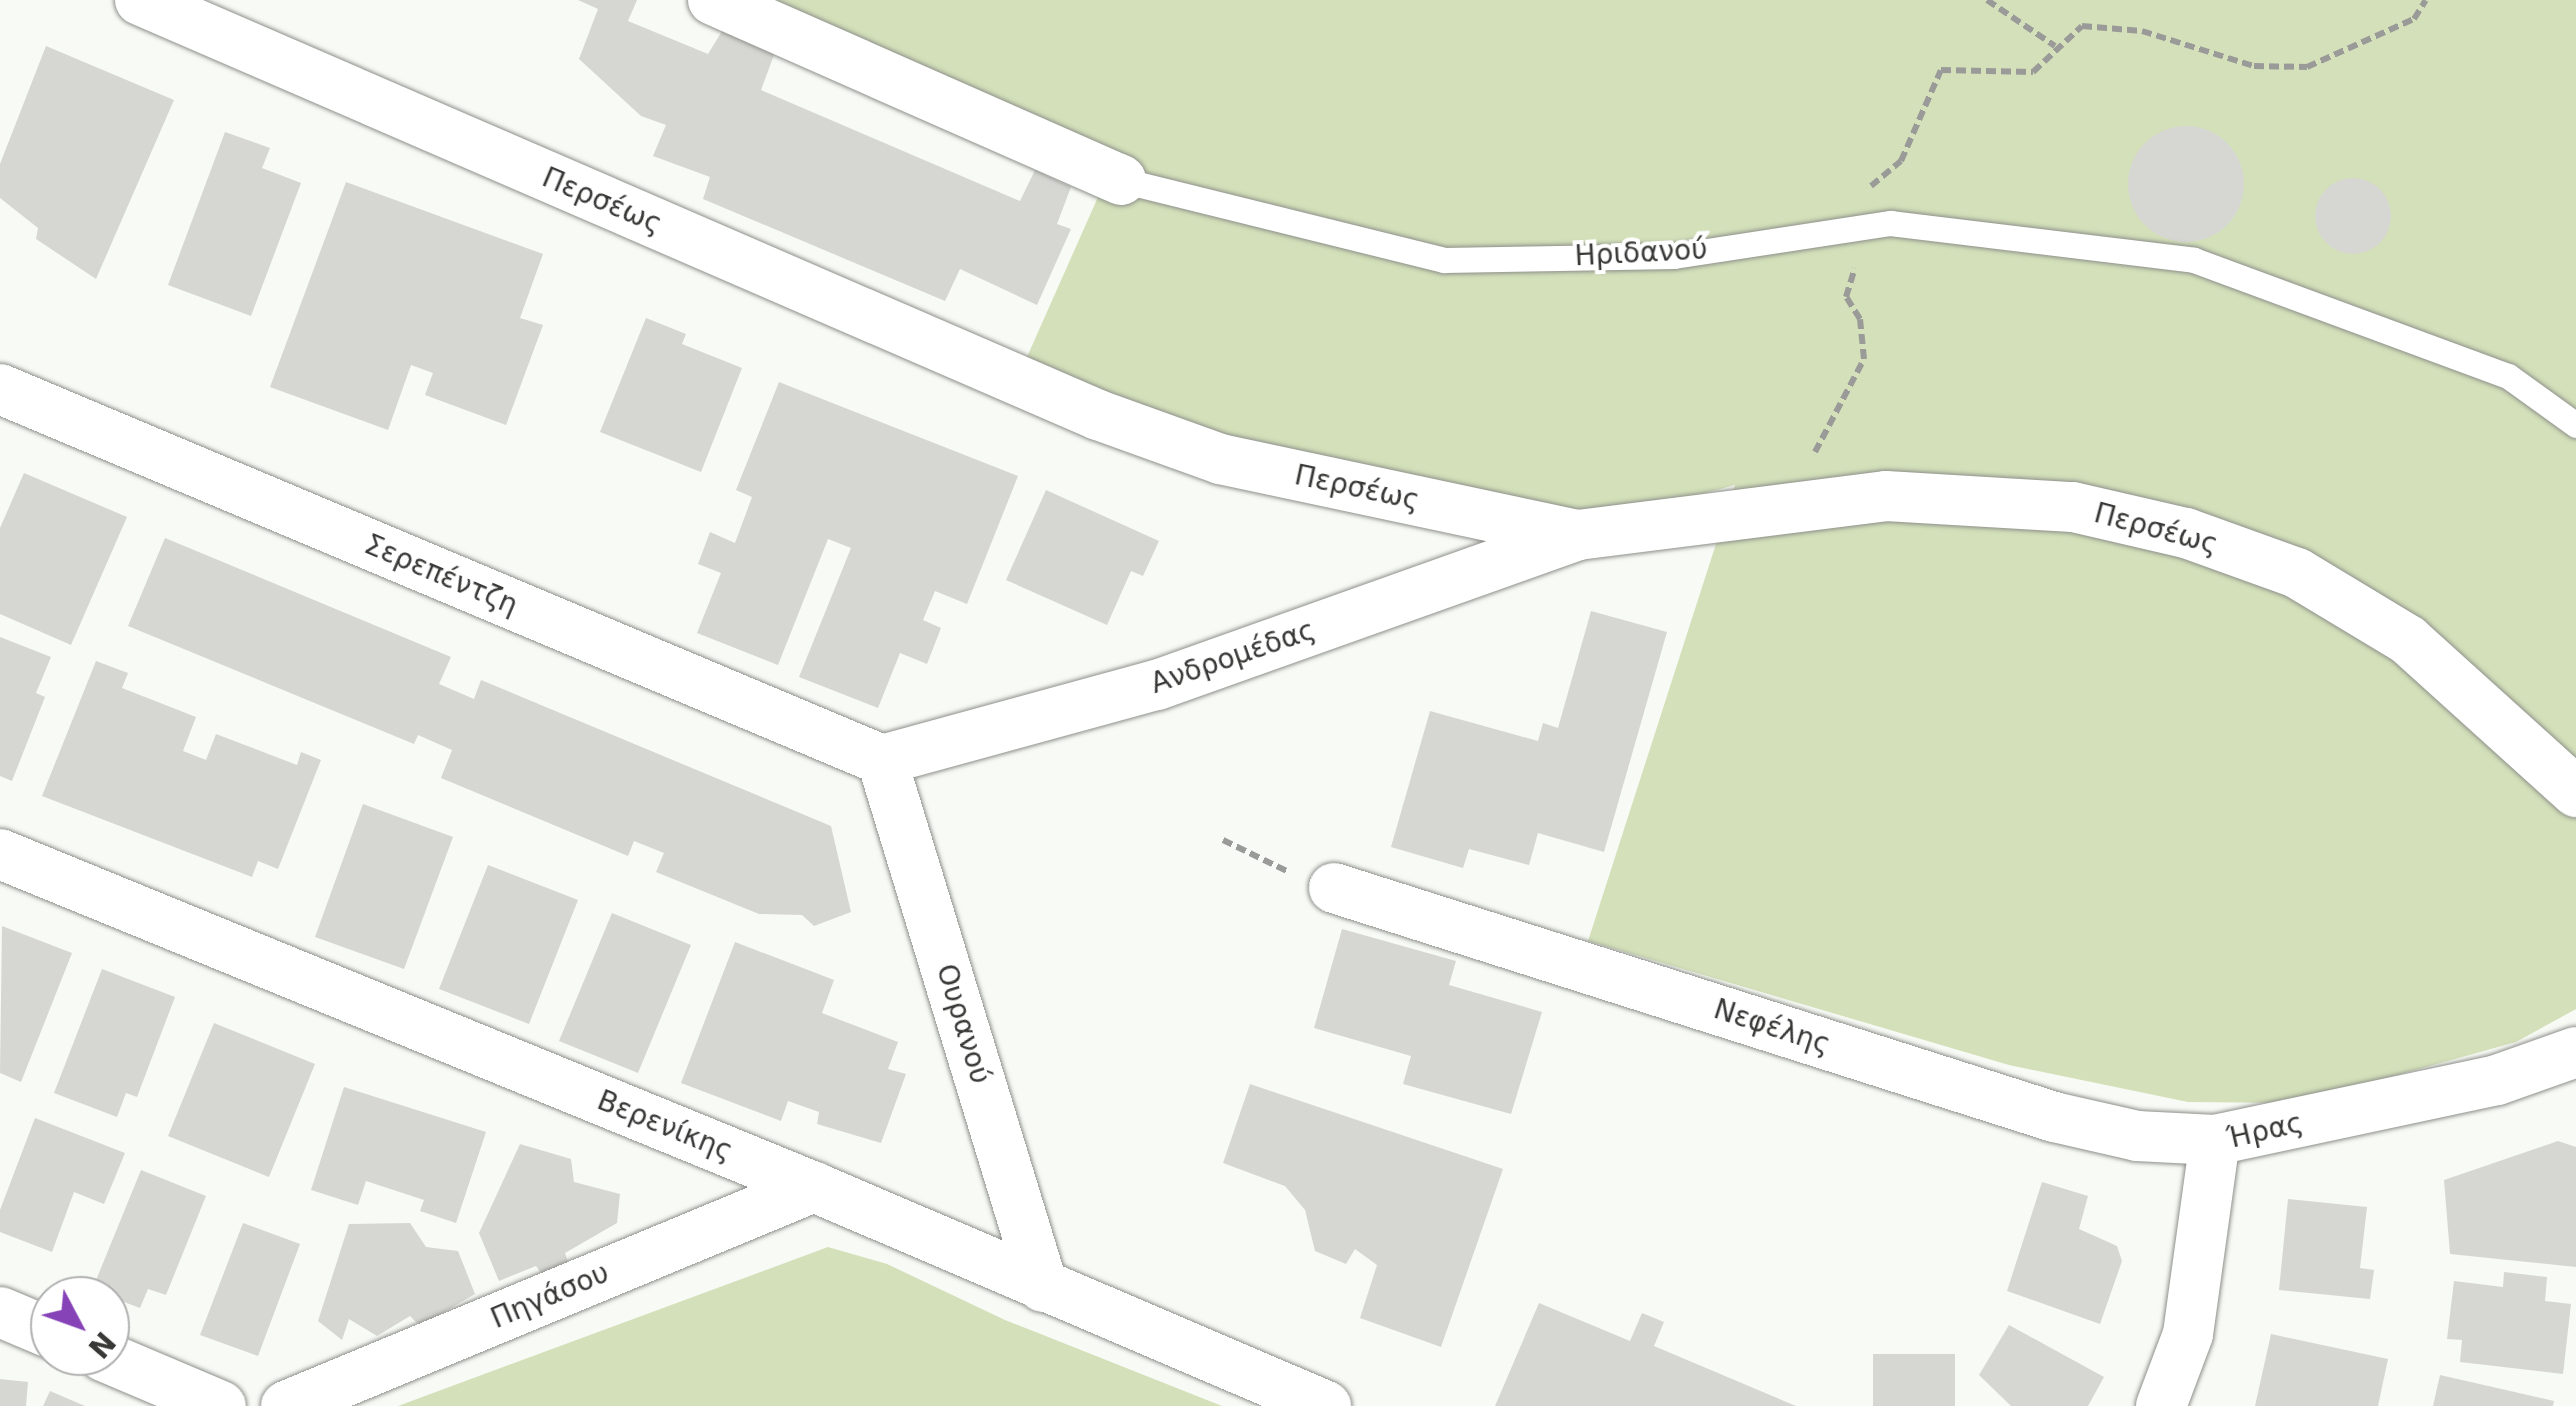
<!DOCTYPE html>
<html>
<head>
<meta charset="utf-8">
<style>
  body { margin:0 }
  #map { position:relative; width:2576px; height:1406px; overflow:hidden; background:#f8faf5; font-family:"DejaVu Sans",sans-serif }
  div>[style] { position:absolute }
  [style*='--x'] { left:calc(var(--x)*1px); top:calc(var(--y)*1px); width:calc(var(--w)*1px); rotate:calc(var(--a)*1deg) }
  .green>* { inset:0; background:#d3e0b9 }
  .building>* { inset:0; background:#d6d7d2 }
  .round { border-radius:50% }
  .path>* { height:6px; margin-top:-3px; transform-origin:0; background:repeating-linear-gradient(90deg,#9a9b98 0 10px,transparent 0 15px) }
  .roads { filter:drop-shadow(0 0 2px #8e908b) drop-shadow(0 0 2px #8e908b) }
  .lane>* { height:25px; margin:-12.5px; padding:0 12.5px; transform-origin:12.5px; border-radius:12.5px; background:#fff }
  .street>* { height:50px; margin:-25px; padding:0 25px; transform-origin:25px; border-radius:25px; background:#fff }
  span { translate:-50% -50%; white-space:nowrap; text-align:center; line-height:1.15; -webkit-text-stroke:8px #fff; paint-order:stroke }
  .street-label { font-size:28px; color:#383937 }
  .north { position:absolute; left:30px; top:1276px; width:100px; height:100px; box-sizing:border-box; background:#fff; border:2px solid #afb0af; border-radius:50%; rotate:131deg; font-size:28px; font-weight:700; line-height:40px; text-align:center; color:#383937 }
  .north::after { content:''; display:block; margin:auto; width:35px; height:45px; background:#8643b7; clip-path:polygon(50% 0,100% 100%,50% 72%,0 100%) }
</style>
</head>
<body>
<div id="map">
  <div class="green">
    <div style="clip-path:polygon(769px 0,2576px 0,2576px 1009px,2516px 1042px,2297px 1103px,2188px 1102px,2009px 1065px,1588px 941px,1735px 485px,1612px 518px,1514px 520px,1019px 375px,1118px 152px)"></div>
    <div style="clip-path:polygon(828px 1247px,887px 1264px,1005px 1320px,1222px 1406px,398px 1406px)"></div>
  </div>
  <div class="building">
    <div style="clip-path:polygon(578px 0,637px 0,628px 21px,708px 54px,724px 28px,777px 47px,761px 90px,1020px 201px,1035px 170px,1071px 187px,1057px 224px,1071px 229px,1037px 305px,960px 269px,945px 301px,703px 199px,710px 177px,653px 156px,666px 125px,641px 116px,579px 59px,598px 9px)"></div>
    <div style="clip-path:polygon(46px 46px,174px 100px,96px 279px,36px 239px,38px 228px,0 198px,0 164px)"></div>
    <div class="round" style="left:2128px;top:126px;width:116px;height:116px"></div>
    <div style="clip-path:polygon(225px 132px,270px 148px,262px 168px,301px 183px,251px 316px,168px 285px)"></div>
    <div class="round" style="left:2315px;top:178px;width:76px;height:76px"></div>
    <div style="clip-path:polygon(346px 182px,543px 254px,520px 318px,543px 325px,506px 425px,425px 395px,433px 373px,411px 365px,388px 430px,270px 387px)"></div>
    <div style="clip-path:polygon(646px 318px,686px 334px,682px 344px,742px 368px,701px 472px,600px 432px)"></div>
    <div style="clip-path:polygon(779px 382px,1018px 476px,967px 604px,935px 591px,923px 620px,941px 628px,927px 664px,900px 653px,878px 708px,799px 677px,851px 548px,828px 539px,778px 665px,697px 633px,721px 573px,698px 564px,710px 532px,735px 543px,752px 497px,736px 490px)"></div>
    <div style="clip-path:polygon(24px 473px,127px 517px,71px 645px,0 614px,0 528px)"></div>
    <div style="clip-path:polygon(1046px 490px,1159px 541px,1143px 576px,1131px 571px,1107px 625px,1006px 580px)"></div>
    <div style="clip-path:polygon(165px 538px,451px 657px,439px 684px,474px 699px,481px 680px,831px 826px,851px 912px,814px 926px,802px 915px,759px 914px,656px 872px,664px 853px,634px 841px,628px 856px,441px 778px,452px 750px,418px 735px,414px 744px,128px 626px)"></div>
    <div style="clip-path:polygon(1591px 611px,1667px 632px,1604px 852px,1538px 833px,1529px 865px,1469px 849px,1463px 868px,1391px 847px,1430px 711px,1538px 741px,1543px 723px,1558px 728px)"></div>
    <div style="clip-path:polygon(0 637px,51px 657px,36px 693px,45px 697px,12px 781px,0 776px)"></div>
    <div style="clip-path:polygon(96px 661px,128px 673px,122px 688px,196px 717px,183px 751px,206px 760px,216px 734px,297px 765px,301px 752px,321px 760px,278px 869px,258px 861px,252px 877px,42px 796px)"></div>
    <div style="clip-path:polygon(363px 804px,453px 837px,404px 969px,315px 937px)"></div>
    <div style="clip-path:polygon(488px 865px,578px 900px,529px 1024px,439px 989px)"></div>
    <div style="clip-path:polygon(612px 913px,691px 945px,638px 1073px,559px 1041px)"></div>
    <div style="clip-path:polygon(2px 926px,72px 953px,21px 1082px,0 1073px)"></div>
    <div style="clip-path:polygon(1342px 929px,1456px 961px,1449px 985px,1542px 1012px,1511px 1114px,1403px 1084px,1411px 1056px,1314px 1028px)"></div>
    <div style="clip-path:polygon(735px 942px,834px 980px,822px 1013px,898px 1042px,888px 1069px,906px 1074px,881px 1143px,817px 1124px,819px 1112px,788px 1101px,781px 1121px,681px 1083px)"></div>
    <div style="clip-path:polygon(102px 969px,175px 997px,137px 1097px,126px 1093px,117px 1117px,54px 1093px)"></div>
    <div style="clip-path:polygon(214px 1023px,315px 1064px,269px 1177px,168px 1136px)"></div>
    <div style="clip-path:polygon(1250px 1084px,1503px 1169px,1441px 1347px,1360px 1318px,1377px 1265px,1355px 1249px,1346px 1264px,1315px 1251px,1305px 1210px,1285px 1186px,1223px 1163px)"></div>
    <div style="clip-path:polygon(344px 1087px,486px 1132px,456px 1223px,420px 1211px,424px 1200px,366px 1181px,358px 1205px,311px 1190px)"></div>
    <div style="clip-path:polygon(35px 1118px,125px 1153px,104px 1204px,74px 1192px,52px 1252px,0 1232px,0 1210px)"></div>
    <div style="clip-path:polygon(2558px 1141px,2576px 1147px,2576px 1267px,2450px 1254px,2444px 1180px)"></div>
    <div style="clip-path:polygon(520px 1144px,571px 1159px,574px 1182px,620px 1194px,617px 1223px,565px 1253px,569px 1265px,544px 1277px,536px 1266px,499px 1281px,479px 1233px)"></div>
    <div style="clip-path:polygon(141px 1170px,206px 1196px,166px 1295px,148px 1289px,140px 1308px,92px 1290px)"></div>
    <div style="clip-path:polygon(2042px 1182px,2088px 1196px,2079px 1229px,2117px 1246px,2122px 1261px,2100px 1324px,2007px 1291px)"></div>
    <div style="clip-path:polygon(2288px 1199px,2367px 1207px,2360px 1268px,2374px 1270px,2370px 1299px,2279px 1290px)"></div>
    <div style="clip-path:polygon(243px 1223px,300px 1244px,258px 1356px,200px 1335px)"></div>
    <div style="clip-path:polygon(410px 1223px,426px 1247px,458px 1251px,475px 1294px,420px 1326px,410px 1316px,377px 1336px,349px 1319px,342px 1340px,318px 1321px,349px 1224px)"></div>
    <div style="clip-path:polygon(2504px 1272px,2547px 1277px,2545px 1301px,2571px 1304px,2563px 1374px,2460px 1362px,2462px 1340px,2447px 1339px,2454px 1281px,2503px 1287px)"></div>
    <div style="clip-path:polygon(1539px 1303px,1630px 1341px,1642px 1313px,1664px 1322px,1654px 1346px,1796px 1406px,1495px 1406px)"></div>
    <div style="clip-path:polygon(2009px 1325px,2104px 1377px,2088px 1406px,2011px 1406px,1979px 1375px)"></div>
    <div style="clip-path:polygon(2271px 1334px,2388px 1359px,2378px 1406px,2255px 1406px)"></div>
    <div style="clip-path:polygon(1873px 1354px,1955px 1354px,1955px 1406px,1873px 1406px)"></div>
    <div style="clip-path:polygon(2440px 1375px,2554px 1401px,2553px 1406px,2433px 1406px)"></div>
    <div style="clip-path:polygon(0 1379px,28px 1382px,26px 1406px,0 1406px)"></div>
    <div style="clip-path:polygon(50px 1391px,85px 1406px,43px 1406px)"></div>
  </div>
  <div class="path">
    <div style="--x:1987;--y:0;--w:82;--a:34.1"></div>
    <div style="--x:1871;--y:186;--w:39;--a:-40"></div>
    <div style="--x:1901;--y:161;--w:99;--a:-66.3"></div>
    <div style="--x:1941;--y:70;--w:92;--a:1.2"></div>
    <div style="--x:2033;--y:72;--w:67;--a:-43.2"></div>
    <div style="--x:2082;--y:26;--w:60;--a:4.8"></div>
    <div style="--x:2142;--y:31;--w:117;--a:17.4"></div>
    <div style="--x:2254;--y:66;--w:53;--a:1.1"></div>
    <div style="--x:2307;--y:67;--w:117;--a:-24.2"></div>
    <div style="--x:2414;--y:19;--w:22;--a:-58"></div>
    <div style="--x:1815;--y:452;--w:105;--a:-62.2"></div>
    <div style="--x:1864;--y:359;--w:40;--a:-95.7"></div>
    <div style="--x:1860;--y:319;--w:26;--a:-122"></div>
    <div style="--x:1846;--y:297;--w:30;--a:-73"></div>
    <div style="--x:1223;--y:840;--w:73;--a:25.9"></div>
  </div>
  <div class="roads">
    <div class="lane">
      <div style="--x:1121;--y:180;--w:333;--a:13.9"></div>
      <div style="--x:1444;--y:260;--w:230;--a:-1"></div>
      <div style="--x:1674;--y:256;--w:219;--a:-8.7"></div>
      <div style="--x:1890;--y:223;--w:306;--a:6.9"></div>
      <div style="--x:2194;--y:260;--w:335;--a:20.3"></div>
      <div style="--x:2508;--y:376;--w:84;--a:35.8"></div>
    </div>
    <div class="street">
      <div style="--x:140;--y:0;--w:1044;--a:23.42"></div>
      <div style="--x:1098;--y:415;--w:130;--a:19.8"></div>
      <div style="--x:1220;--y:459;--w:366;--a:12"></div>
      <div style="--x:1578;--y:535;--w:310;--a:-7.2"></div>
      <div style="--x:1886;--y:496;--w:187;--a:3.4"></div>
      <div style="--x:2073;--y:507;--w:116;--a:13"></div>
      <div style="--x:2186;--y:533;--w:118;--a:19.8"></div>
      <div style="--x:2297;--y:573;--w:130;--a:31.1"></div>
      <div style="--x:2408;--y:640;--w:227;--a:42.1"></div>
      <div style="--x:713;--y:0;--w:446;--a:23.8"></div>
      <div style="--x:0;--y:389;--w:957;--a:22.81"></div>
      <div style="--x:882;--y:760;--w:285;--a:-15.3"></div>
      <div style="--x:1157;--y:685;--w:447;--a:-19.6"></div>
      <div style="--x:882;--y:760;--w:551;--a:73.01"></div>
      <div style="--x:0;--y:854;--w:879;--a:22.25"></div>
      <div style="--x:814;--y:1187;--w:557;--a:23.16"></div>
      <div style="--x:1334;--y:888;--w:756;--a:17.64"></div>
      <div style="--x:2054;--y:1117;--w:85;--a:12.9"></div>
      <div style="--x:2137;--y:1136;--w:78;--a:2.9"></div>
      <div style="--x:2215;--y:1140;--w:288;--a:-12"></div>
      <div style="--x:2497;--y:1080;--w:84;--a:-19.5"></div>
      <div style="--x:0;--y:1312;--w:54;--a:22.8"></div>
      <div style="--x:103;--y:1356;--w:128;--a:23"></div>
      <div style="--x:286;--y:1406;--w:572;--a:-22.53"></div>
      <div style="--x:2161;--y:1406;--w:77;--a:-69.4"></div>
      <div style="--x:2188;--y:1334;--w:196;--a:-82.1"></div>
    </div>
  </div>
  <div class="street-label">
    <span style="left:602px;top:201px;rotate:23deg">Περσέως</span>
    <span style="left:1641px;top:253px;rotate:-3deg">Ηριδανού</span>
    <span style="left:1357px;top:488px;rotate:12deg">Περσέως</span>
    <span style="left:2156px;top:529px;rotate:15deg">Περσέως</span>
    <span style="left:441px;top:575px;rotate:23deg">Σερεπέντζη</span>
    <span style="left:1233px;top:657px;rotate:-19deg">Ανδρομέδας</span>
    <span style="left:963px;top:1024px;rotate:73deg">Ουρανού</span>
    <span style="left:1772px;top:1027px;rotate:18deg">Νεφέλης</span>
    <span style="left:665px;top:1126px;rotate:22deg">Βερενίκης</span>
    <span style="left:2265px;top:1131px;rotate:-13deg">Ήρας</span>
    <span style="left:550px;top:1296px;rotate:-23deg">Πηγάσου</span>
  </div>
  <div class="north">N</div>
</div>
</body>
</html>
